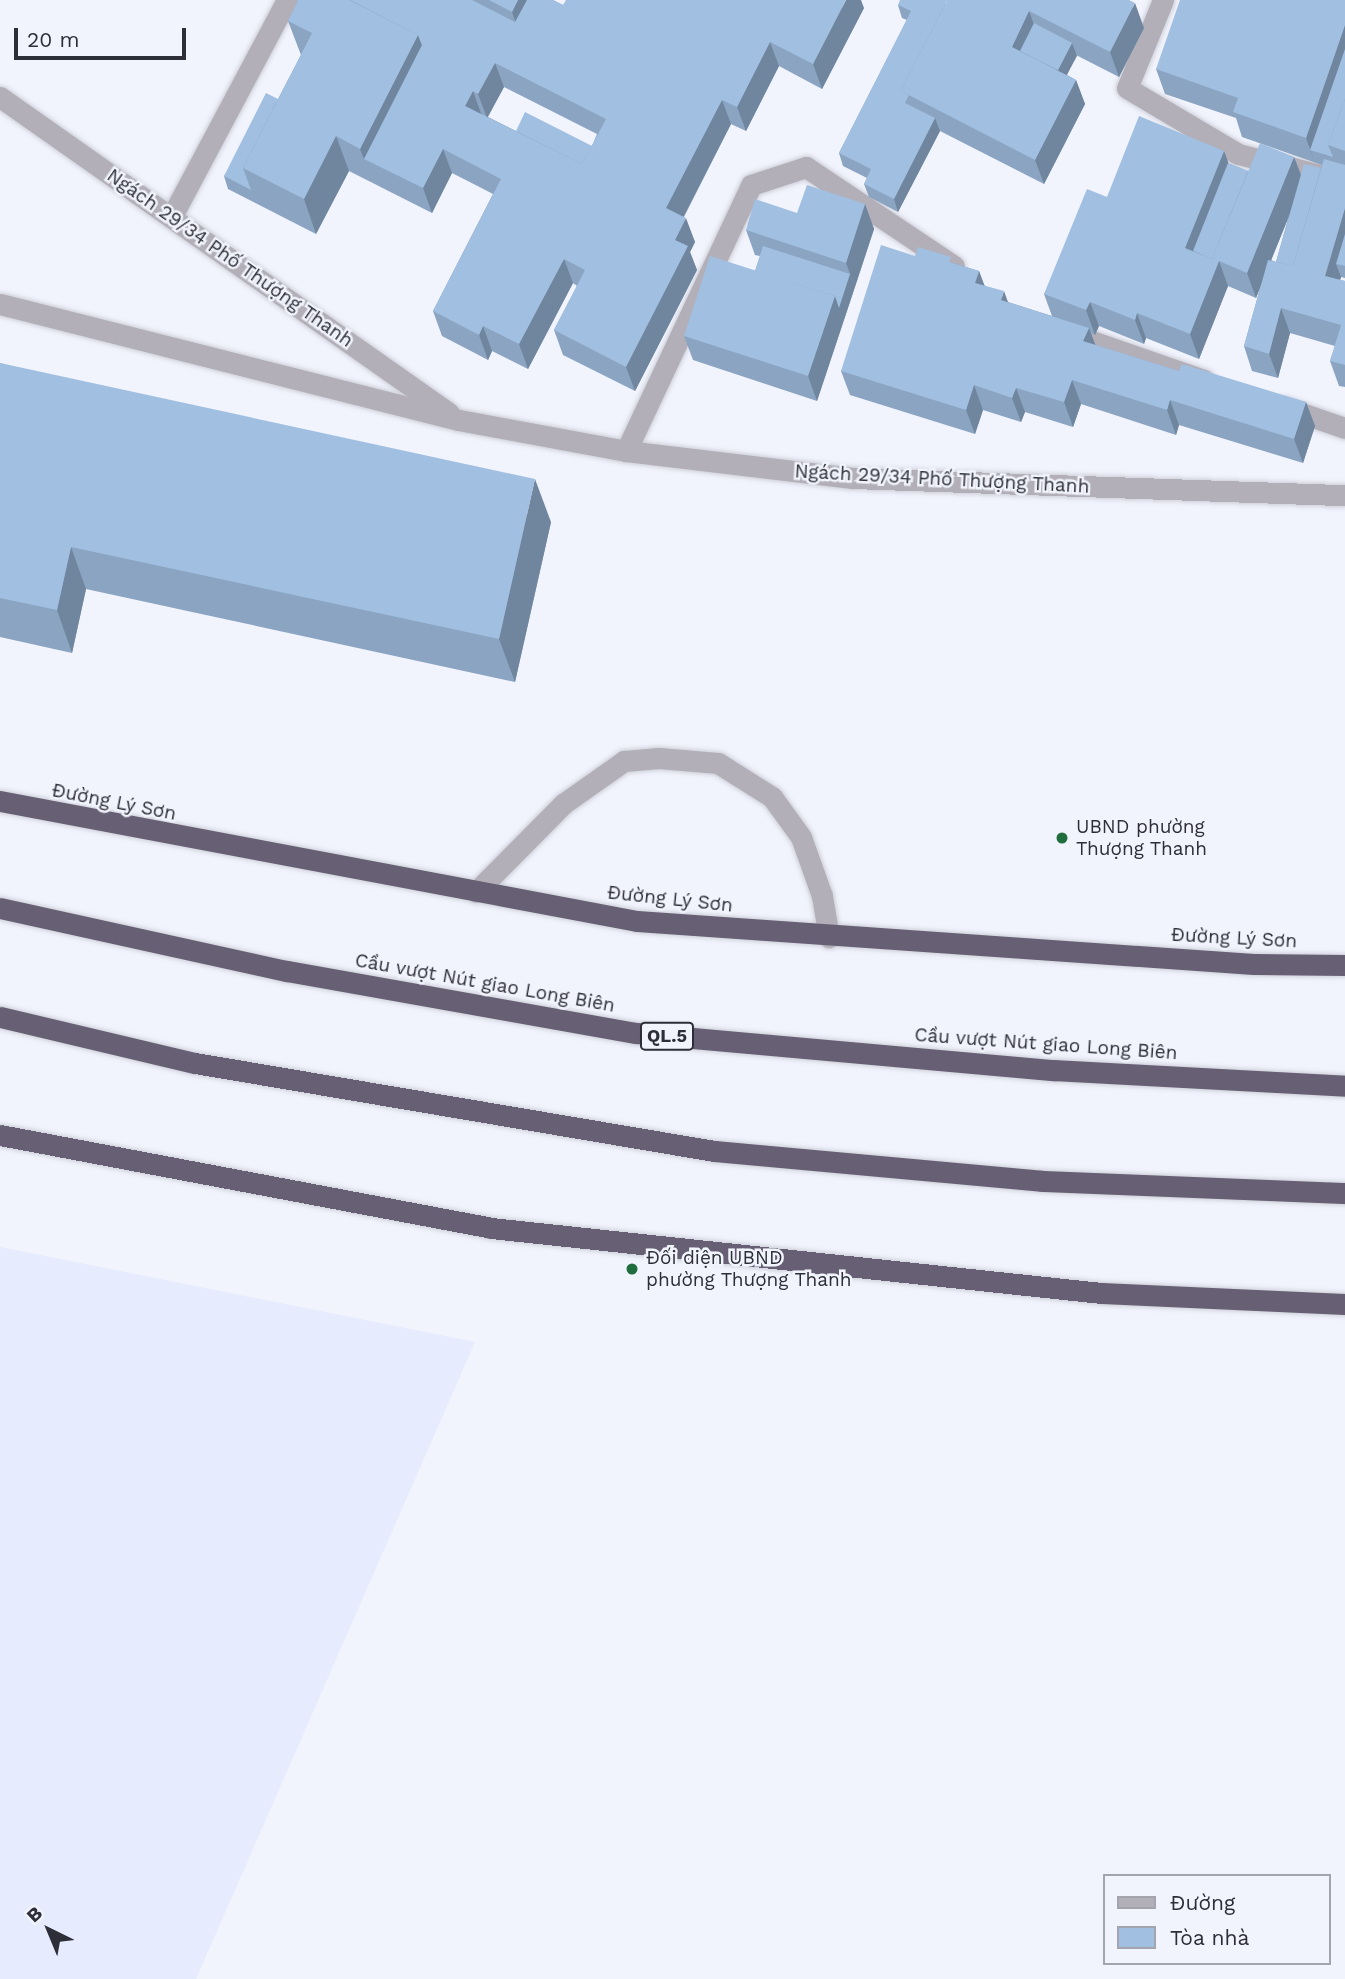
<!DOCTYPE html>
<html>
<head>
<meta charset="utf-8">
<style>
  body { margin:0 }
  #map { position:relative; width:1345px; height:1979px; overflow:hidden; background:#f1f3fd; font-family:"Work Sans",sans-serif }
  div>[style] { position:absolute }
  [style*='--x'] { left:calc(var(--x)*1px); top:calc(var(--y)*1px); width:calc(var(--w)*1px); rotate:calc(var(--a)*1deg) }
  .built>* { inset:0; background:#e6ebfd }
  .roads { filter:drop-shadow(0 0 2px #ced0d9) drop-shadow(0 0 2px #ced0d9) }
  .minor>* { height:21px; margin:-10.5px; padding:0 10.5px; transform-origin:10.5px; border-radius:10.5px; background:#b2afb8 }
  .highway>* { height:21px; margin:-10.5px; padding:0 10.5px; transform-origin:10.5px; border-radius:10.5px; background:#676074 }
  .wall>* { inset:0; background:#8aa4c2 }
  .shaded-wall>* { inset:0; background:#70869e }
  .building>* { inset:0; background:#a0bfe1 }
  .dots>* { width:19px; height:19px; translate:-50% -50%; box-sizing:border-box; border:4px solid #f1f3fd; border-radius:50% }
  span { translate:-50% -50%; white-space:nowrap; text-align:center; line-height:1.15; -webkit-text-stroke:5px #f1f3fd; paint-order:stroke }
  .shield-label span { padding:2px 5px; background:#f1f3fd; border:2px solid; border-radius:5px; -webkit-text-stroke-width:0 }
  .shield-label { font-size:18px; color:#2d2e37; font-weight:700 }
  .street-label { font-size:19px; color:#2d2e37 }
  .poi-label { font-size:19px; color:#2d2e37 }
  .left { translate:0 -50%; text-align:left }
  .legend { position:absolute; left:1103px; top:1874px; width:228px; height:91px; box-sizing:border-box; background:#f1f3fd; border:2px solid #a3a4ae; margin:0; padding:9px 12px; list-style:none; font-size:21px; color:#2d2e37 }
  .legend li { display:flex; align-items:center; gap:14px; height:35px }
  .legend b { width:35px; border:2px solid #a3a4ae }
  .north { position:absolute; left:14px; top:1895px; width:70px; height:70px; -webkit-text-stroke:5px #f1f3fd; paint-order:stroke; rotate:317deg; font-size:19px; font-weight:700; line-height:28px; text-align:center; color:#2d2e37 }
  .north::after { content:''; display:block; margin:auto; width:24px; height:32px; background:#2d2e37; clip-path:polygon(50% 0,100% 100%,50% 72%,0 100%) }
  .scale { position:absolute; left:14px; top:28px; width:172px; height:32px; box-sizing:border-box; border:4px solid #2d2e37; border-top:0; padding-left:9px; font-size:21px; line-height:24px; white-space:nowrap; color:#2d2e37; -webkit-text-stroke:5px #f1f3fd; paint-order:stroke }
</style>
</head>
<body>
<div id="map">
  <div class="built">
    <div style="clip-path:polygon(0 1247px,475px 1342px,196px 1979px,0 1979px)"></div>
  </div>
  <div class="roads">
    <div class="minor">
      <div style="--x:1163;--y:0;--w:95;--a:112.2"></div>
      <div style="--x:1127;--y:88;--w:129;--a:30.7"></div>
      <div style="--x:1238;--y:154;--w:110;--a:14.2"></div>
      <div style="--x:0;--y:97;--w:549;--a:35.14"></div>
      <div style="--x:172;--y:216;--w:245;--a:-62"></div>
      <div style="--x:0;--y:304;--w:473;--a:14.2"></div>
      <div style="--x:459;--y:420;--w:170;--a:10.5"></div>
      <div style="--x:626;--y:451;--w:228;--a:6.8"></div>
      <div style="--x:852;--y:478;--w:493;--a:2"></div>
      <div style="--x:1066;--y:332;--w:146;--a:19.2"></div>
      <div style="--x:1284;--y:407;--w:65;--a:19"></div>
      <div style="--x:626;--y:451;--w:294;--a:-64.8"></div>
      <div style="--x:751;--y:185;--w:58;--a:-18.1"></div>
      <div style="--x:806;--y:167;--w:178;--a:33.8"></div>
      <div style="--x:476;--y:892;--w:124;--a:-45.3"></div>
      <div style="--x:563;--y:804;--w:75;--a:-35.2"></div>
      <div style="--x:624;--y:761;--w:35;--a:-5"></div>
      <div style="--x:659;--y:758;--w:59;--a:4.8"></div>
      <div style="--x:718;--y:763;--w:64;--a:32.2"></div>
      <div style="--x:772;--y:797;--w:49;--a:54.1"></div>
      <div style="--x:801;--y:837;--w:63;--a:70.4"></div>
      <div style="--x:822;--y:896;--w:42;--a:80.3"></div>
    </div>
    <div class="highway">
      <div style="--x:0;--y:801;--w:648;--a:10.67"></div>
      <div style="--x:637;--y:921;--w:618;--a:3.99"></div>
      <div style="--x:1254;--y:964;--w:91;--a:0.6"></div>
      <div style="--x:0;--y:908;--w:294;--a:12.4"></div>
      <div style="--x:287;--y:971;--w:354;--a:10.1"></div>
      <div style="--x:636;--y:1033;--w:420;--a:5.1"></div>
      <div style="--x:1054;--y:1070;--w:291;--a:3.1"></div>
      <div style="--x:0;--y:1017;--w:200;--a:13.3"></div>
      <div style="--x:195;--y:1063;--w:526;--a:9.62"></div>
      <div style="--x:714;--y:1151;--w:329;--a:5.2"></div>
      <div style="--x:1042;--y:1181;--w:303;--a:2.3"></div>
      <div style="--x:0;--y:1135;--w:500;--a:10.7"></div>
      <div style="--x:491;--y:1228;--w:613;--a:6.08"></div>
      <div style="--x:1101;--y:1293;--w:244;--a:2.6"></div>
    </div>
  </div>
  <div class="wall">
    <div style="clip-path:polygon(evenodd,298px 0,553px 0,563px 5px,864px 8px,822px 89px,779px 66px,746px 131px,731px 124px,684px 217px,695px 242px,690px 252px,697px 270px,635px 391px,563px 355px,554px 330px,577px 286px,573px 283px,528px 369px,492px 351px,488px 360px,442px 336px,433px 311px,493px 194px,452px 173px,432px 213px,349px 171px,316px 234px,228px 189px,224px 176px,278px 99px,301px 55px,288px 21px,298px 0,504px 87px,597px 134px,592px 146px,516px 131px,488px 117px,504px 87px)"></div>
    <div style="clip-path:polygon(1129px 0,1144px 28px,1119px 77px,1076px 55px,1067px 75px,1076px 80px,1085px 104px,1044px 184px,940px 131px,898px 212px,869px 197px,864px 184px,867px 178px,843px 166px,839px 153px,907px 20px,902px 18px,898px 5px)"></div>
    <div style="clip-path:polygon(evenodd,1345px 0,1345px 278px,1341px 277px,1340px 280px,1345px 281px,1345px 387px,1339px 386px,1330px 361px,1335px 346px,1290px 333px,1278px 378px,1252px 371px,1244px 346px,1261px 285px,1256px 298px,1228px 286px,1199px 359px,1146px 338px,1144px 344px,1099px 326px,1095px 335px,1091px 333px,1095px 345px,1179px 371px,1306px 402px,1315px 426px,1303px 463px,1179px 425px,1176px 435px,1081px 404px,1073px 427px,1025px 412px,1021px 422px,983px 410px,975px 434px,850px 395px,841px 371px,915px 256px,953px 263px,979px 271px,984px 285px,1008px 302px,1052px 316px,1044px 294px,1107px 197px,1224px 151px,1228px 163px,1248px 171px,1294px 157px,1301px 174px,1321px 168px,1322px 165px,1242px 137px,1236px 118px,1165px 94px,1156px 69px,1345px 0,1288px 219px,1276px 262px,1271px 260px,1288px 219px)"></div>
    <div style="clip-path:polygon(865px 204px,874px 229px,817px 401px,693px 360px,684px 336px,755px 271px,760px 256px,755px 255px,746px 230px,797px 213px)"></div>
    <div style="clip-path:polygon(0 363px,551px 522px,515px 682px,86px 589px,72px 653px,0 637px)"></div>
  </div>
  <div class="shaded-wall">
    <div style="clip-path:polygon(518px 0,536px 0,524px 46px,512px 12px)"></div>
    <div style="clip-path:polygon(846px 0,861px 0,864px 8px,822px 89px,813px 64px)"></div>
    <div style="clip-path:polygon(1135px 3px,1144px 28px,1119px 77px,1110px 52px)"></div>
    <div style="clip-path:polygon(1029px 11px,1038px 36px,1025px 63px,1012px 47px)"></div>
    <div style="clip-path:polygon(1345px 25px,1345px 76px,1310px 150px,1315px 163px,1306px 138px)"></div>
    <div style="clip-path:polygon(418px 35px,431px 70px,364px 159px,360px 149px)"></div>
    <div style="clip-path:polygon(770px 42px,779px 66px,746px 131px,737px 107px)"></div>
    <div style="clip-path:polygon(1072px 43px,1077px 56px,1058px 91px,1054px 78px)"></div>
    <div style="clip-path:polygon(495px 63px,504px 87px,487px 118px,478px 94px)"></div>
    <div style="clip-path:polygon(1076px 80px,1085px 104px,1044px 184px,1035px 160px)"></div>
    <div style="clip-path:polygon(473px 91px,482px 116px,465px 106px)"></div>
    <div style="clip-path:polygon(722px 100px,731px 124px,675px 233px,666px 208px)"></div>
    <div style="clip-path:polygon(935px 118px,940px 131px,898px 212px,894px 199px)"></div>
    <div style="clip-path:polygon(336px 136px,349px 171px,316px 234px,304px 199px)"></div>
    <div style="clip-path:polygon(443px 149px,452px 173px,432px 213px,423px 188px)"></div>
    <div style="clip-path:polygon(1224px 151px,1233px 175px,1198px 263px,1185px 248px)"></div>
    <div style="clip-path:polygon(1294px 157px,1303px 181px,1256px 298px,1247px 273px)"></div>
    <div style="clip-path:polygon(865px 204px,874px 229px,855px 287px,846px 263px)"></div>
    <div style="clip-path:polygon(1345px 208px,1345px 264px,1336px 264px,1341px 277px,1334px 301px,1325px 276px)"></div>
    <div style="clip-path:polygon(686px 218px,695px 242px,690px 252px,697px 270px,635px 391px,626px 367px,675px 240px)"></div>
    <div style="clip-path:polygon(564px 259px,573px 283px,528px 369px,519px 344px)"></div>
    <div style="clip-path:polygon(1219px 261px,1228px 286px,1199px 359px,1190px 334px)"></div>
    <div style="clip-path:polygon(979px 271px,988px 295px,975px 283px)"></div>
    <div style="clip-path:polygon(850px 274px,855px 287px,817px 401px,808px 376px,835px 296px)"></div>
    <div style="clip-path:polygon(1004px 291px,1013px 316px,1001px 300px)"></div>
    <div style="clip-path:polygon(1090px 302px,1099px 326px,1095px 335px,1086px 310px)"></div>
    <div style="clip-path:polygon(1281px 308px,1290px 333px,1278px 378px,1269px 354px)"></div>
    <div style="clip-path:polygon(1137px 313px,1146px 338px,1144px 344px,1135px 320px)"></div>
    <div style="clip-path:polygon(483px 326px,492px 351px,488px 360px,479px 335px)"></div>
    <div style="clip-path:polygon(1089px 328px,1098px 352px,1083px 341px)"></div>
    <div style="clip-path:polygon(1072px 380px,1081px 404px,1073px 427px,1064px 402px)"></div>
    <div style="clip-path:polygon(974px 385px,983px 410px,975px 434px,966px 410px)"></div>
    <div style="clip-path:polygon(1016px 388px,1025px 412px,1021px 422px,1012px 398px)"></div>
    <div style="clip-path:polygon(1170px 400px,1179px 425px,1176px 435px,1167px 410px)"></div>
    <div style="clip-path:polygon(1306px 402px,1315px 426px,1303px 463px,1294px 439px)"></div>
    <div style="clip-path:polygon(535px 479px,551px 522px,515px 682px,499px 639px)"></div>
    <div style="clip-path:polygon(71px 547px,86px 589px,72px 653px,57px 610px)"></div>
  </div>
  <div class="building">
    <div style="clip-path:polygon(298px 0,349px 0,418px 35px,360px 149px,336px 136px,304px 199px,243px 168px,312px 33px,288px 21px)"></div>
    <div style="clip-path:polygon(evenodd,350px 0,472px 0,515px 22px,527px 0,553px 0,563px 5px,566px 0,846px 0,813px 64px,770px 42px,737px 107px,722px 100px,666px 208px,686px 218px,675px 240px,688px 246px,626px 367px,554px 330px,585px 270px,564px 259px,519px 344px,483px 326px,479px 335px,433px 311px,501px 179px,443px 149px,423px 188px,364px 159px,422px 45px,418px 35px,350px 0,495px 63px,606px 119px,582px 164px,465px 106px,473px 91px,478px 94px,495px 63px)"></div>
    <div style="clip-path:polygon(489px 0,518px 0,512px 12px)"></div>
    <div style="clip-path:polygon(900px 0,947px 0,901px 91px,909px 95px,905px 103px,935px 118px,894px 199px,864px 184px,871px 169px,839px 153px,911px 11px,898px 5px)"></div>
    <div style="clip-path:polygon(947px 0,1129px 0,1135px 3px,1110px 52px,1029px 11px,1012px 47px,1076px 80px,1035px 160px,901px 91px)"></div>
    <div style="clip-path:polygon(1180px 0,1345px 0,1345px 25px,1306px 138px,1233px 112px,1238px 98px,1156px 69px)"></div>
    <div style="clip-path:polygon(1034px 23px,1072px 43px,1058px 70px,1020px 51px)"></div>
    <div style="clip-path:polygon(1345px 49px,1345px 99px,1328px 145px,1333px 157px,1310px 150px)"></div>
    <div style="clip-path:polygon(266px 93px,278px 99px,243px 168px,251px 190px,224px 176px)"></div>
    <div style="clip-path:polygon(1345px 99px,1345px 151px,1328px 145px)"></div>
    <div style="clip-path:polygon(525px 112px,592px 146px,582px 164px,516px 131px)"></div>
    <div style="clip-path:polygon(1139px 116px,1224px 151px,1185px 248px,1212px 259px,1260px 143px,1294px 157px,1247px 273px,1219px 261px,1190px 334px,1137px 313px,1135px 320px,1090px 302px,1086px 310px,1044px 294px,1087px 189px,1107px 197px)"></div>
    <div style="clip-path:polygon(1324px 159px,1345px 165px,1345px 208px,1325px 276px,1345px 281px,1345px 365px,1330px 361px,1341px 325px,1281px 308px,1269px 354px,1244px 346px,1268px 260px,1293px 266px)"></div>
    <div style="clip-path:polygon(1228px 163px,1248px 171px,1212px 259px,1193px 251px)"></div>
    <div style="clip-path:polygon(1304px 164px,1321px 168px,1293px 266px,1276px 262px)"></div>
    <div style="clip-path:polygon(807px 185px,865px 204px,846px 263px,746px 230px,755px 199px,797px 213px)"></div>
    <div style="clip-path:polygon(1345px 234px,1345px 266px,1336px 264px)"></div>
    <div style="clip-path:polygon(881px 245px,915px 256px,918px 247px,951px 257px,949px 262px,979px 271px,975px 283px,1004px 291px,1001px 300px,1089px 328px,1083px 341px,1179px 371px,1182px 364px,1306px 402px,1294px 439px,1170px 400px,1167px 410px,1072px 380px,1064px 402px,1016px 388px,1012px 398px,974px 385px,966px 410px,841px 371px)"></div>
    <div style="clip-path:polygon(763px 246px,850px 274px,839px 308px,835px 296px,755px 271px)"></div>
    <div style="clip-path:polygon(710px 256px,835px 296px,808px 376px,684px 336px)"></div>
    <div style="clip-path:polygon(0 363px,535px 479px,499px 639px,71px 547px,57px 610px,0 598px)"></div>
  </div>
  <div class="dots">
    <div style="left:1062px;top:838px;background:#206e3d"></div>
    <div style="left:632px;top:1269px;background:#206e3d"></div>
  </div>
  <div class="shield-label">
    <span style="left:667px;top:1036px">QL.5</span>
  </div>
  <div class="street-label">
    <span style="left:230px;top:258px;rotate:35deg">Ngách 29/34 Phố Thượng Thanh</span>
    <span style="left:942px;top:479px;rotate:3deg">Ngách 29/34 Phố Thượng Thanh</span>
    <span style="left:114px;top:802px;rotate:11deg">Đường Lý Sơn</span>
    <span style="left:670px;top:899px;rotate:6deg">Đường Lý Sơn</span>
    <span style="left:1234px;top:938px;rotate:3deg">Đường Lý Sơn</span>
    <span style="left:485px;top:983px;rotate:10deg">Cầu vượt Nút giao Long Biên</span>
    <span style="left:1046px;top:1044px;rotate:4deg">Cầu vượt Nút giao Long Biên</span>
  </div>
  <div class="poi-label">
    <span class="left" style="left:1076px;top:838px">UBND phường<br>Thượng Thanh</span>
    <span class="left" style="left:646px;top:1269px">Đối diện UBND<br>phường Thượng Thanh</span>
  </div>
  <ul class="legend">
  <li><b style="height:9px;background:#b2afb8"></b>Đường</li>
  <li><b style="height:19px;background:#a0bfe1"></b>Tòa nhà</li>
  </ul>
  <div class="north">B</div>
  <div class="scale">20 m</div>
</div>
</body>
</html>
